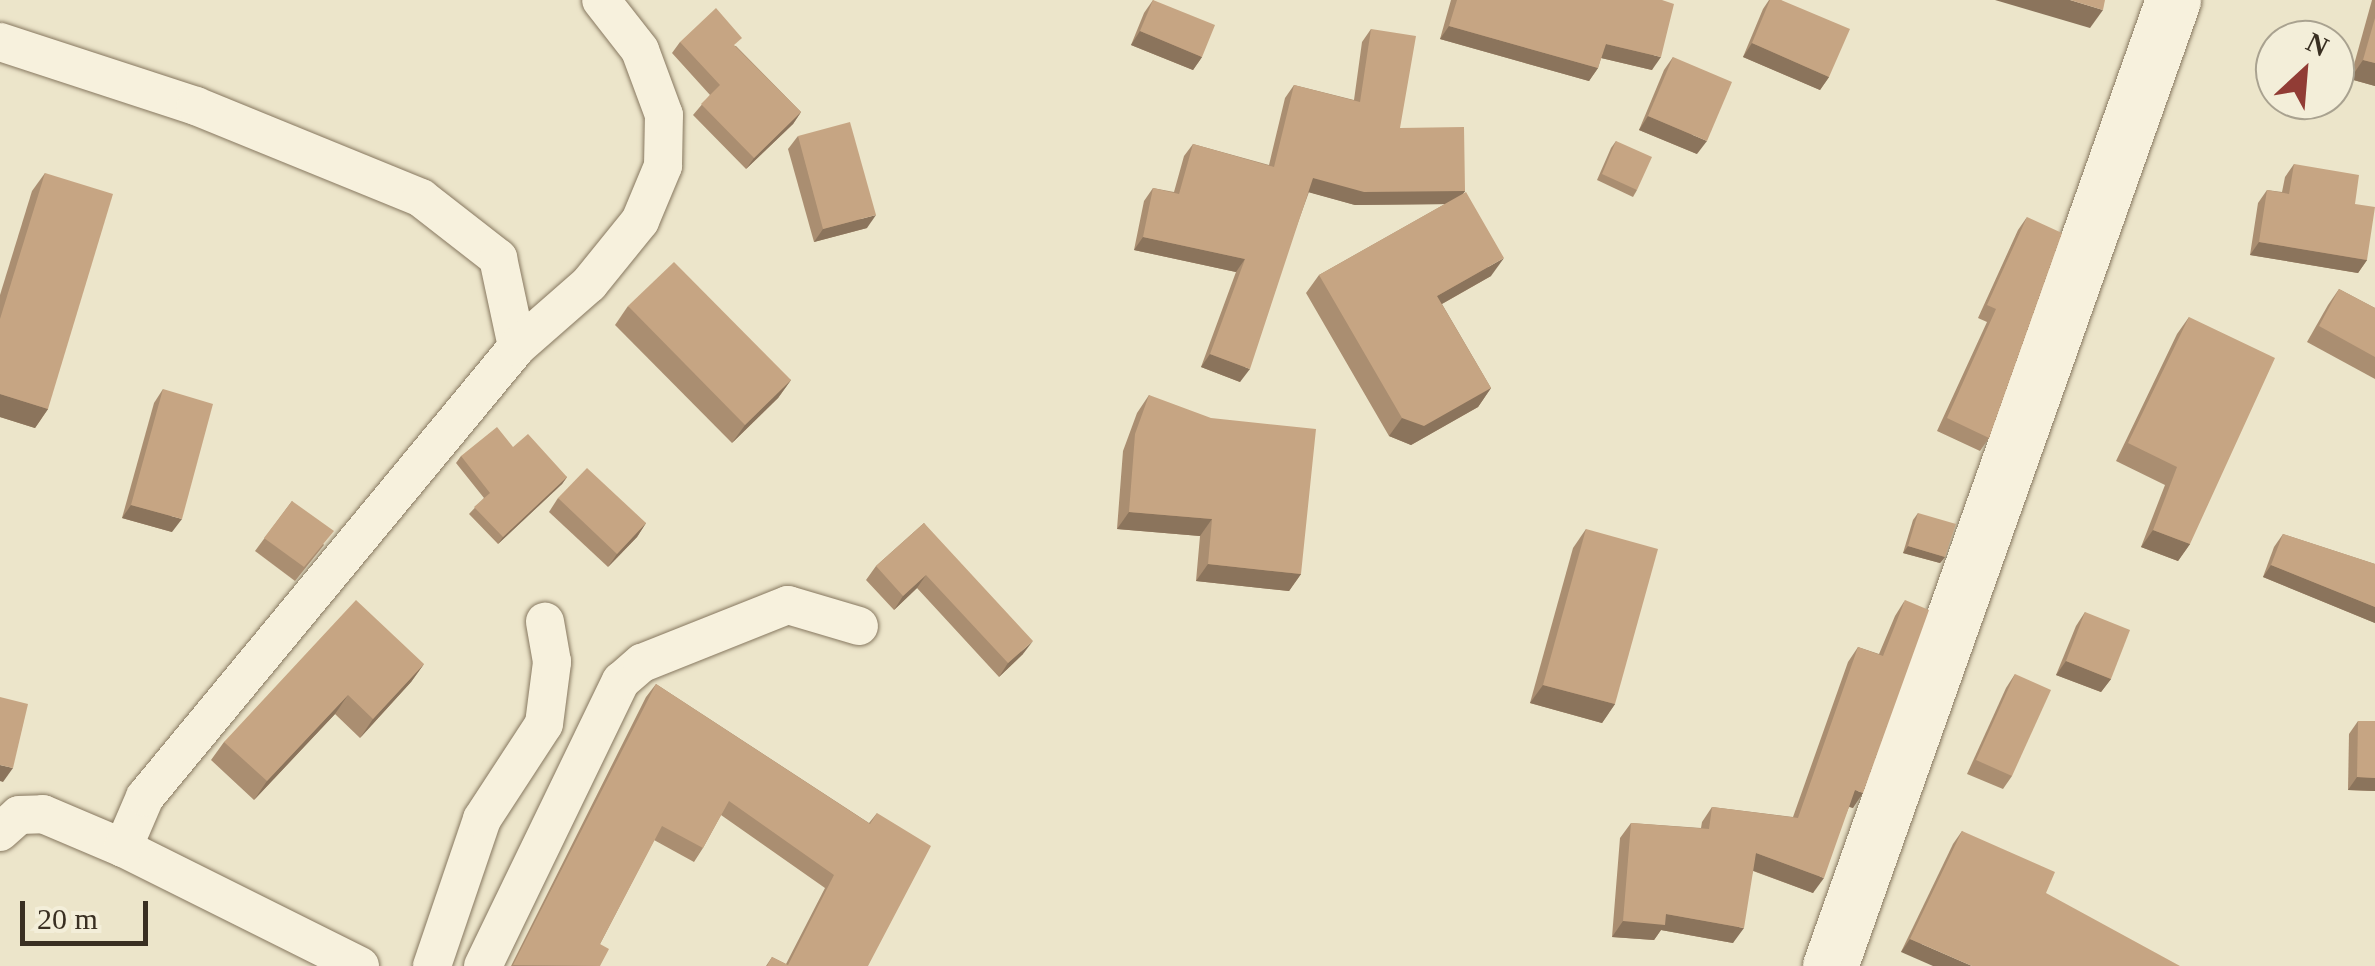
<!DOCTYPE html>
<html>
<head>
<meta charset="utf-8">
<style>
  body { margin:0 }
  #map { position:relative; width:2375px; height:966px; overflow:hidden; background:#ece5ca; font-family:"Times New Roman",serif }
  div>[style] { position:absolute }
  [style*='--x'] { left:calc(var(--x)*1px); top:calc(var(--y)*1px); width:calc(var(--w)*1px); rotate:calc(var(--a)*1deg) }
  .roads { filter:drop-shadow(0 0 2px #877860) drop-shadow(0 0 2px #877860) }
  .minor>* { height:38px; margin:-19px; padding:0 19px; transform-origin:19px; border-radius:19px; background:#f7f1dd }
  .secondary>* { height:55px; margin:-27.5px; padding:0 27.5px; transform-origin:27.5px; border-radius:27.5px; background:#f7f1dd }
  .wall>* { inset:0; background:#aa8e71 }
  .shaded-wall>* { inset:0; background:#8b745c }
  .building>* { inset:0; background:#c6a583 }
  span { translate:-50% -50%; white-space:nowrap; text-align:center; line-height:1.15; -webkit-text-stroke:8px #f3eed9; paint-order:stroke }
  .north { position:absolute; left:2255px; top:20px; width:100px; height:100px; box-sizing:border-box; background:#f3eed9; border:2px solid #a9a290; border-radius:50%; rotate:26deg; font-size:28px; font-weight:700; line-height:40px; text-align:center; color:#392f22 }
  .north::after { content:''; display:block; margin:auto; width:35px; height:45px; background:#913c35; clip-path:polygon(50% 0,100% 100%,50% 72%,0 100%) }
  .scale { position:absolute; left:20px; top:901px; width:128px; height:45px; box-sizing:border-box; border:5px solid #392f22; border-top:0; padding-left:12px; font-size:30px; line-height:35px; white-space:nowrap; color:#392f22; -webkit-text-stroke:8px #f3eed9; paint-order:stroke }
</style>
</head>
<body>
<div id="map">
  <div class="roads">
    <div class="minor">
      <div style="--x:0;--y:42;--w:206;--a:18.1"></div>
      <div style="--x:196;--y:106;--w:243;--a:22.2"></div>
      <div style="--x:421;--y:198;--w:98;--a:37.9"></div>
      <div style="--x:498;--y:258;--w:91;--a:77.9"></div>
      <div style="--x:0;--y:832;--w:25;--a:-42"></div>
      <div style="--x:19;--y:815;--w:24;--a:-2"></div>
      <div style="--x:43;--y:814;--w:87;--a:23"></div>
      <div style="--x:360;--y:966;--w:265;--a:-153.5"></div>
      <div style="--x:123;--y:848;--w:56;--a:-66.7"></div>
      <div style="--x:145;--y:797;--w:584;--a:-50.42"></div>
      <div style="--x:517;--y:347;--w:96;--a:-41.2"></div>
      <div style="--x:589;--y:284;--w:81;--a:-51"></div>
      <div style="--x:640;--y:221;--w:60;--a:-67.3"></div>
      <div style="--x:663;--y:166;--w:51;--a:-88.9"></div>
      <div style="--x:664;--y:115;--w:69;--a:-110.3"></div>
      <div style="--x:640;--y:50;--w:63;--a:-128"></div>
      <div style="--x:432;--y:966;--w:155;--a:-71.2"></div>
      <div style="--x:482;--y:819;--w:113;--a:-56.9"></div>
      <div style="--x:544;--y:724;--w:63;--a:-82.6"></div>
      <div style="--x:552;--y:662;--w:41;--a:-99.9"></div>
      <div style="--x:483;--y:966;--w:317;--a:-64.2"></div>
      <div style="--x:621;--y:681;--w:28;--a:-41"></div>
      <div style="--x:642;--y:663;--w:157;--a:-21.7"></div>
      <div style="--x:788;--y:605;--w:74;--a:16.5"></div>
    </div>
    <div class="secondary">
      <div style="--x:1830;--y:966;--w:1025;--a:-70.45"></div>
    </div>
  </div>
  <div class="wall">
    <div style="clip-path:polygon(1153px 0,1202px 57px,1193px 70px,1131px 45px,1144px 13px)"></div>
    <div style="clip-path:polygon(1451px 0,1662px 0,1652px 70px,1601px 58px,1598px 68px,1589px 81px,1440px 39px)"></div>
    <div style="clip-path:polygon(1769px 0,1781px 0,1829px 77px,1820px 90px,1743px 57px,1763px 9px)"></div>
    <div style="clip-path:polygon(2372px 0,2375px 0,2375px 86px,2350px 79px)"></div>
    <div style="clip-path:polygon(1371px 29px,1400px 128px,1465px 191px,1463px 194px,1491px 276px,1442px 304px,1491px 388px,1478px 407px,1411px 445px,1389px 436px,1306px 293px,1319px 275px,1445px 204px,1355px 205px,1309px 192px,1240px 382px,1201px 367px,1236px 272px,1134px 250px,1144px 201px,1153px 188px,1174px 192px,1184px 156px,1193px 144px,1269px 165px,1285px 98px,1294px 85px,1354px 100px,1362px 42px)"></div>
    <div style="clip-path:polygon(680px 42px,736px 46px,801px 112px,793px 124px,746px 169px,693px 115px,710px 95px,672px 53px)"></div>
    <div style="clip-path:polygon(1673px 57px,1697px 154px,1639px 130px,1664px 70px)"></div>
    <div style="clip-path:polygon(798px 136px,867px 228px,814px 242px,788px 149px)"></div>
    <div style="clip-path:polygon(1616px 141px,1637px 190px,1633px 197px,1597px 180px,1611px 148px)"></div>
    <div style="clip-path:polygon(2294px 164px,2355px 204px,2367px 260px,2358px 273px,2250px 255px,2258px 203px,2267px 190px,2282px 192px,2285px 177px)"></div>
    <div style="clip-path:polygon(45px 173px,48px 409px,35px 428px,0 417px,0 295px,32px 191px)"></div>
    <div style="clip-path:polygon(2027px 217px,1989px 438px,1980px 451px,1937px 431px,1987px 322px,1978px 318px,2018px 230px)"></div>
    <div style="clip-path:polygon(2339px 289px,2375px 308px,2375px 379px,2307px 342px,2328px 305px)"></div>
    <div style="clip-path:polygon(628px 306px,791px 380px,778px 398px,732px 443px,615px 325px)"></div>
    <div style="clip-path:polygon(2189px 317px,2190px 544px,2178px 561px,2141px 547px,2165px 485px,2116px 461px,2177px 334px)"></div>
    <div style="clip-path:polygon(163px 389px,172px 532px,122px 518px,154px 403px)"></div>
    <div style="clip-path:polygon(1149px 395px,1301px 574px,1289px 591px,1196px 581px,1200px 536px,1117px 529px,1123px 451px,1137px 413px)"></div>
    <div style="clip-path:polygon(513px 447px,567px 477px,562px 484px,498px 544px,469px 514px,484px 498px,456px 463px,461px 456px)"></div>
    <div style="clip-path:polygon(558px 498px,646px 523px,637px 537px,608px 567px,549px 512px)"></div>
    <div style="clip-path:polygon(292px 501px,324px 545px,295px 581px,255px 551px)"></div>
    <div style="clip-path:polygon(1918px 513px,1945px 557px,1940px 563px,1903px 553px,1913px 520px)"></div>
    <div style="clip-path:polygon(924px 523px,1023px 654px,999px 677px,917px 588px,894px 610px,866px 580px,876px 566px)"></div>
    <div style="clip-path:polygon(1586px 529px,1615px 704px,1602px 723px,1530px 703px,1573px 548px)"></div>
    <div style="clip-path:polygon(2283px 534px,2375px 564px,2375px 623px,2263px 577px,2274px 547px)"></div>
    <div style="clip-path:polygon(1905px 600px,1853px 808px,1849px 807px,1813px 893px,1753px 871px,1733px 943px,1661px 930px,1654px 940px,1612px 937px,1620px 838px,1631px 823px,1701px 828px,1702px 822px,1712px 807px,1793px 817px,1848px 662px,1858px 647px,1879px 654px,1895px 616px)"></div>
    <div style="clip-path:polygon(2085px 612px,2111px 679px,2101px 692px,2056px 675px,2076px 626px)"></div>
    <div style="clip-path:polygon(424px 664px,411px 682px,360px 738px,335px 714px,254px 800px,211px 760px,224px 742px)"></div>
    <div style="clip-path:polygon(2015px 674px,2012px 776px,2003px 789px,1967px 774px,2006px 688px)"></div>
    <div style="clip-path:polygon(656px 684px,869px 823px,877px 813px,868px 966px,766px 966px,772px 957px,786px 964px,825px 888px,721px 815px,703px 848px,694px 862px,654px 840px,600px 944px,600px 966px,511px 966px,646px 697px)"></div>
    <div style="clip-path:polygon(2358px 721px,2375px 721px,2375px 791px,2348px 790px,2349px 734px)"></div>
    <div style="clip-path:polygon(1962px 831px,2046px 893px,1901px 952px,1953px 844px)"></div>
  </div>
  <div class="shaded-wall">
    <div style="clip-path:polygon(1995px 0,2070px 0,2103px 10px,2090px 28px)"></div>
    <div style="clip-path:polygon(1449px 26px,1598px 68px,1589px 81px,1440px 39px)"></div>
    <div style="clip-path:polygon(1140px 31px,1202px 57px,1193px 70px,1131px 45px)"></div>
    <div style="clip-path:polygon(1752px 43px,1829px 77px,1820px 90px,1743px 57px)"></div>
    <div style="clip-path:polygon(1606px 44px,1661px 57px,1652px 70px,1597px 57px)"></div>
    <div style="clip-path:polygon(2363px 60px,2375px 63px,2375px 86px,2350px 79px)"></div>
    <div style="clip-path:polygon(801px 112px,793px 124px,746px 169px,754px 158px)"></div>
    <div style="clip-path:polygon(1648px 116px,1707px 141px,1697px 154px,1639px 130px)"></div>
    <div style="clip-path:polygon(1313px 178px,1465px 191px,1456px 204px,1355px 205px,1304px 191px)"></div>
    <div style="clip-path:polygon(876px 215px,867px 228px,814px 242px,823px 229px)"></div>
    <div style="clip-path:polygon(1143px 237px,1245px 259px,1236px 272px,1134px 250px)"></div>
    <div style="clip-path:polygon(2259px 242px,2367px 260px,2358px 273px,2250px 255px)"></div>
    <div style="clip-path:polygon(1504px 258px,1491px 276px,1424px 314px,1437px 296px)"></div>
    <div style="clip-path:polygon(1210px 354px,1250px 369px,1240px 382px,1201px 367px)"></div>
    <div style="clip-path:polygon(791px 380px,778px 398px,732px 443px,745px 425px)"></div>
    <div style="clip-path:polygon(1491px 388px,1478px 407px,1411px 445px,1389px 436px,1402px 418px)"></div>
    <div style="clip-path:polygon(0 394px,48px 409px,35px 428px,0 417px)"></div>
    <div style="clip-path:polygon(567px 477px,562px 484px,498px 544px,503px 537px)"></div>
    <div style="clip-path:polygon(131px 505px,182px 519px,172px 532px,122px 518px)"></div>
    <div style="clip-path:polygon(1129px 512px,1212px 519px,1200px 536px,1117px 529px)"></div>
    <div style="clip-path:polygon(646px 523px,637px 537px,608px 567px,617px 554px)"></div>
    <div style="clip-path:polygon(2153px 530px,2190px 544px,2178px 561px,2141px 547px)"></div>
    <div style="clip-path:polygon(1908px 546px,1945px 557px,1940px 563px,1903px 553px)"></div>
    <div style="clip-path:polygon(1208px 564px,1301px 574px,1289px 591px,1196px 581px)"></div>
    <div style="clip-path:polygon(2271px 565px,2375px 607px,2375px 623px,2263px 577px)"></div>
    <div style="clip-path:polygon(926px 575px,917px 588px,894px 610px,903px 596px)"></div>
    <div style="clip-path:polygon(1033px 641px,1023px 654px,999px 677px,1008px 663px)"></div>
    <div style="clip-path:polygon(2066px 661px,2111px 679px,2101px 692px,2056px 675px)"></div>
    <div style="clip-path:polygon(424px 664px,411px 682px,360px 738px,373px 719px)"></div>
    <div style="clip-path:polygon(1543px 685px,1615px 704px,1602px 723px,1530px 703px)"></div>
    <div style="clip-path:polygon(348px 695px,335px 714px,254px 800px,267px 781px)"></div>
    <div style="clip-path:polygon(0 765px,13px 768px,3px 782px,0 781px)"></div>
    <div style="clip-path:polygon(2357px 777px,2375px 778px,2375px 791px,2348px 790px)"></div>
    <div style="clip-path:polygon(1855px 790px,1863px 793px,1853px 808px,1845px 805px)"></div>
    <div style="clip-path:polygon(1756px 853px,1824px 878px,1813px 893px,1746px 868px)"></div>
    <div style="clip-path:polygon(1666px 914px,1744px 928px,1733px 943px,1661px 930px,1654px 940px,1612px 937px,1623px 921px)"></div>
    <div style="clip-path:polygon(1910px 939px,1972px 966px,1933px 966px,1901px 952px)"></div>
  </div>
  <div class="building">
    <div style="clip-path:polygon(1153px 0,1215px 25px,1202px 57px,1140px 31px)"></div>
    <div style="clip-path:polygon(1457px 0,1662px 0,1674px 4px,1661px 57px,1606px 44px,1598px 68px,1449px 26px)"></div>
    <div style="clip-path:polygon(1770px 0,1781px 0,1850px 29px,1829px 77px,1752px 43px)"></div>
    <div style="clip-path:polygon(2070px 0,2105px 0,2103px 10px)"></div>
    <div style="clip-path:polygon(716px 8px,742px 38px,734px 45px,801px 112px,754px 158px,701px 104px,720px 85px,680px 42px)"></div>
    <div style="clip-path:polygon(2375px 18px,2375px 63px,2363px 60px)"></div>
    <div style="clip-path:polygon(1371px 29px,1416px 36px,1400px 128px,1464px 127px,1465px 191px,1364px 192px,1313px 178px,1250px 369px,1210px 354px,1245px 259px,1143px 237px,1153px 188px,1179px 194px,1193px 144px,1274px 167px,1294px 85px,1360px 102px)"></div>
    <div style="clip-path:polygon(1673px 57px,1732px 82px,1707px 141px,1648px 116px)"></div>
    <div style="clip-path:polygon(850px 122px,876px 215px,823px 229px,798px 136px)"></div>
    <div style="clip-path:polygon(1616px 141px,1652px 157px,1637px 190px,1602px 174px)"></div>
    <div style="clip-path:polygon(2294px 164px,2359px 175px,2355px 204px,2375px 207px,2367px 260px,2259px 242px,2267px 190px,2289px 194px)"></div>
    <div style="clip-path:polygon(45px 173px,113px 194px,48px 409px,0 394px,0 319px)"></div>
    <div style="clip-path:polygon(1466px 192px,1504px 258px,1437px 296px,1491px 388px,1424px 426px,1402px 418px,1319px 275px)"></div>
    <div style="clip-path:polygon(2027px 217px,2062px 233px,1989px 438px,1947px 418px,1996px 309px,1987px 305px)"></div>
    <div style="clip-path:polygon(674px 262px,791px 380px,745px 425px,628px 306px)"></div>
    <div style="clip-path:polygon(2339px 289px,2375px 308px,2375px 357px,2319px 326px)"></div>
    <div style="clip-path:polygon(2189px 317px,2275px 358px,2190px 544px,2153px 530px,2177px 467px,2128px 443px)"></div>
    <div style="clip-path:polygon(163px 389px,213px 404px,182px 519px,131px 505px)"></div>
    <div style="clip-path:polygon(1149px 395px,1211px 418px,1316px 429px,1301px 574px,1208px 564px,1212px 519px,1129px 512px,1135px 434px)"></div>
    <div style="clip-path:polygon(497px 427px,513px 447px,528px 434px,567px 477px,503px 537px,474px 507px,490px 493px,461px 456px)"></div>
    <div style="clip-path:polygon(587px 468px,646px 523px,617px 554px,558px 498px)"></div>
    <div style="clip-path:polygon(292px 501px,334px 531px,304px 567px,264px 538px)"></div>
    <div style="clip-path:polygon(1918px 513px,1956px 524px,1945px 557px,1908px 546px)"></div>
    <div style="clip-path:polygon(924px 523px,1033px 641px,1008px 663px,926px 575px,903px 596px,876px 566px)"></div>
    <div style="clip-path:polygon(1586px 529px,1658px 549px,1615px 704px,1543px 685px)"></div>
    <div style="clip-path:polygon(2283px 534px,2375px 564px,2375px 607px,2271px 565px)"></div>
    <div style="clip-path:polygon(356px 600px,424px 664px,373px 719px,348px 695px,267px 781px,224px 742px)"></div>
    <div style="clip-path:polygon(1905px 600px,1929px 610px,1863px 793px,1855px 790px,1824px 878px,1756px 853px,1744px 928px,1666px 914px,1665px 925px,1623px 921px,1631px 823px,1709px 829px,1712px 807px,1798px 818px,1858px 647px,1883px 656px)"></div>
    <div style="clip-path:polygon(2085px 612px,2130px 630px,2111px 679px,2066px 661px)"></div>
    <div style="clip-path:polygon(2015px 674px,2051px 690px,2012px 776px,1976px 760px)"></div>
    <div style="clip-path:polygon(656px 684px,870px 824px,877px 813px,931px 846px,868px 966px,767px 966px,772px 957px,788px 965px,834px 875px,729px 801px,703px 848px,662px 826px,600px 944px,609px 949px,600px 966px,513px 965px)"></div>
    <div style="clip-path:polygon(0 697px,28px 704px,13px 768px,0 765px)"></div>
    <div style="clip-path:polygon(2358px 721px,2375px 721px,2375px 778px,2357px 777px)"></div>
    <div style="clip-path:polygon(1962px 831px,2055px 872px,2046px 893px,2180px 966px,1972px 966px,1910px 939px)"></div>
  </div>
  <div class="north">N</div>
  <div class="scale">20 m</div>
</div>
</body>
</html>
